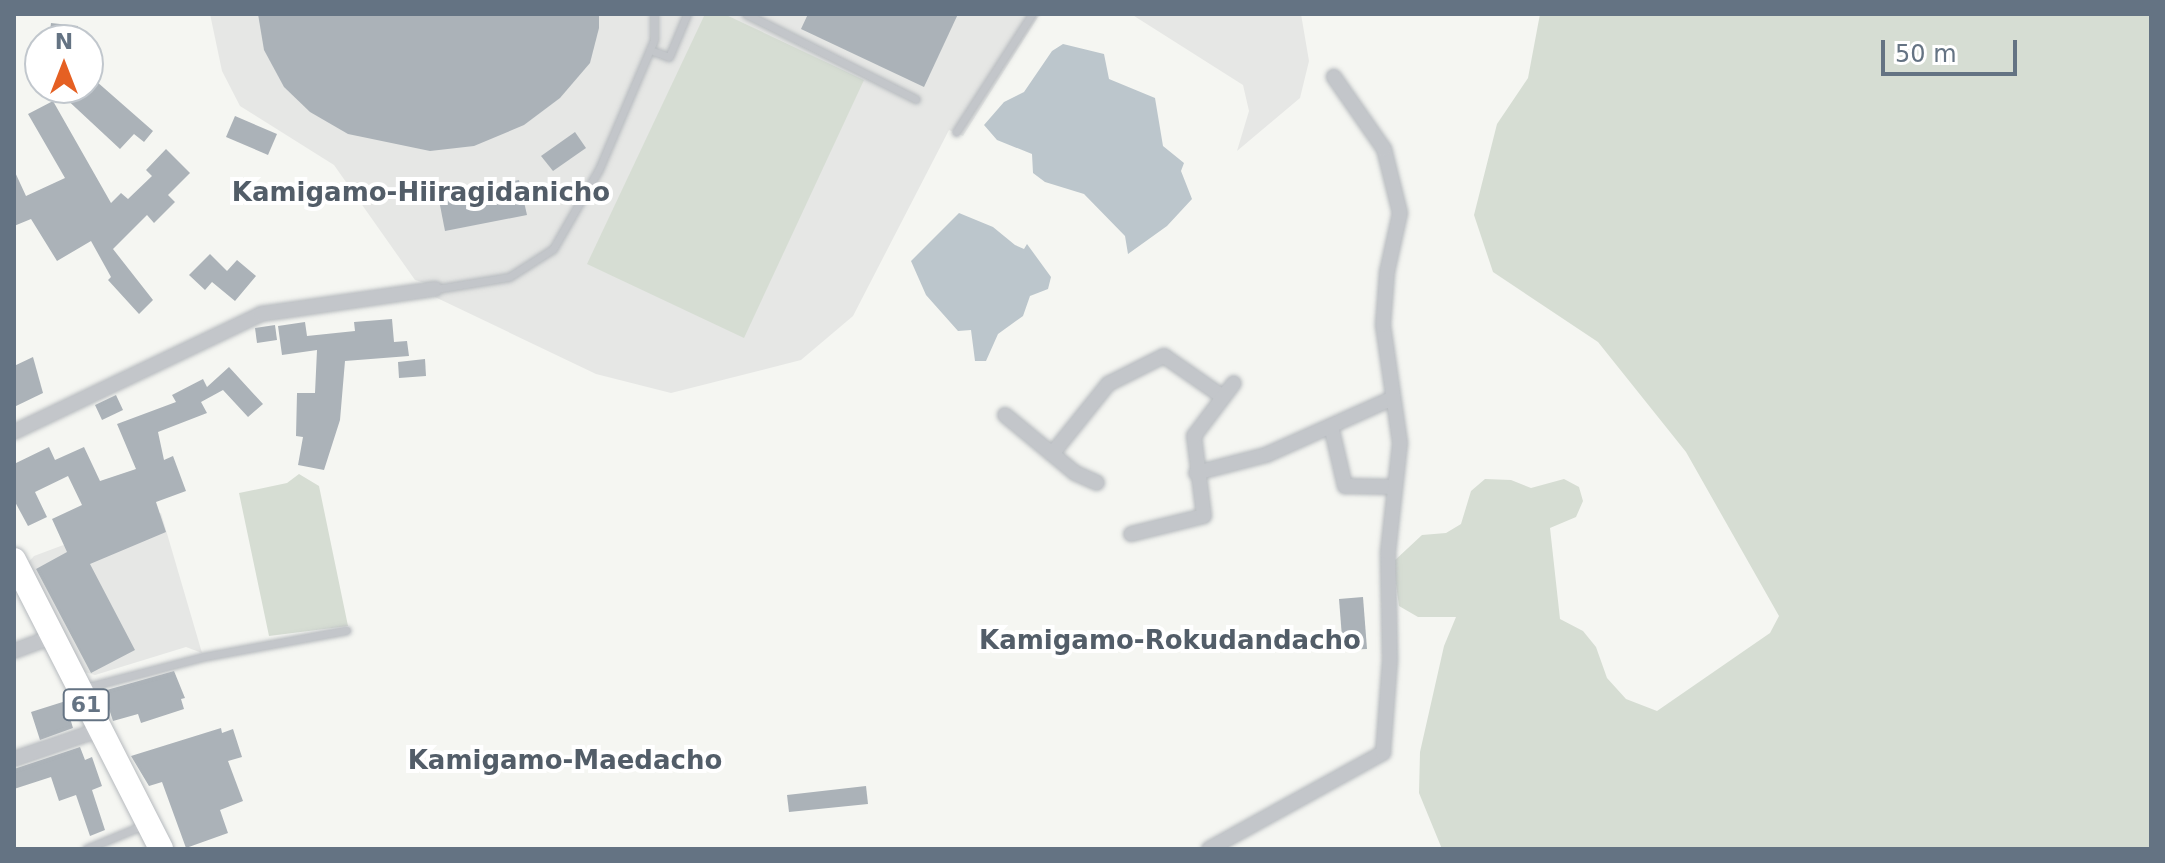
<!DOCTYPE html>
<html>
<head>
<meta charset="utf-8">
<style>
  body { margin:0 }
  #map { position:relative; width:2165px; height:863px; overflow:hidden; background:#f5f6f2; font-family:"DejaVu Sans",sans-serif }
  div>[style] { position:absolute }
  [style*='--x'] { left:calc(var(--x)*1px); top:calc(var(--y)*1px); width:calc(var(--w)*1px); rotate:calc(var(--a)*1deg) }
  .built>* { inset:0; background:#e6e7e5 }
  .green>* { inset:0; background:#d6ddd3 }
  .water>* { inset:0; background:#bcc6cc }
  .building>* { inset:0; background:#abb2b8 }
  .roads { filter:drop-shadow(0 0 2px #b6babe) drop-shadow(0 0 2px #b6babe) }
  .service>* { height:7px; margin:-3.5px; padding:0 3.5px; transform-origin:3.5px; border-radius:3.5px; background:#c3c6ca }
  .minor>* { height:14px; margin:-7px; padding:0 7px; transform-origin:7px; border-radius:7px; background:#c3c6ca }
  .primary>* { height:24px; margin:-12px; padding:0 12px; transform-origin:12px; border-radius:12px; background:#fff }
  span { translate:-50% -50%; white-space:nowrap; text-align:center; line-height:1.15; -webkit-text-stroke:8px #fff; paint-order:stroke }
  .shield-label span { padding:2px 6px; background:#fff; border:2px solid; border-radius:6px; -webkit-text-stroke-width:0 }
  .shield-label { font-size:22px; color:#647383; font-weight:700 }
  .neighbourhood-label { font-size:26px; color:#525d68; font-weight:700 }
  .frame { position:absolute; inset:0; border:16px solid #647383; pointer-events:none }
  .north { position:absolute; left:24px; top:24px; width:80px; height:80px; box-sizing:border-box; background:#fff; border:2px solid #c1c7cd; border-radius:50%; rotate:0deg; font-size:22px; font-weight:700; line-height:32px; text-align:center; color:#647383 }
  .north::after { content:''; display:block; margin:auto; width:28px; height:36px; background:#e56023; clip-path:polygon(50% 0,100% 100%,50% 72%,0 100%) }
  .scale { position:absolute; left:1881px; top:40px; width:136px; height:36px; box-sizing:border-box; border:4px solid #647383; border-top:0; padding-left:10px; font-size:24px; line-height:28px; white-space:nowrap; color:#647383; -webkit-text-stroke:6px #fff; paint-order:stroke }
</style>
</head>
<body>
<div id="map">
  <div class="built">
    <div style="clip-path:polygon(210px 14px,1046px 14px,1038px 17px,963px 136px,949px 130px,853px 316px,801px 360px,671px 393px,596px 374px,435px 297px,428px 284px,415px 280px,334px 165px,240px 106px,222px 71px)"></div>
    <div style="clip-path:polygon(1131px 14px,1301px 14px,1309px 61px,1300px 98px,1237px 151px,1249px 111px,1243px 85px)"></div>
    <div style="clip-path:polygon(161px 513px,202px 653px,186px 647px,95px 675px,81px 671px,26px 565px,34px 556px,125px 522px,127px 527px)"></div>
  </div>
  <div class="green">
    <div style="clip-path:polygon(705px 14px,724px 14px,864px 80px,744px 338px,587px 264px)"></div>
    <div style="clip-path:polygon(1540px 14px,2151px 14px,2151px 849px,1442px 849px,1419px 793px,1420px 752px,1444px 646px,1456px 617px,1418px 617px,1399px 606px,1393px 562px,1422px 535px,1446px 533px,1461px 524px,1471px 491px,1485px 479px,1511px 480px,1531px 488px,1564px 479px,1579px 487px,1583px 501px,1576px 517px,1550px 528px,1560px 619px,1583px 631px,1596px 647px,1607px 678px,1626px 699px,1657px 711px,1770px 633px,1779px 616px,1686px 452px,1598px 342px,1493px 272px,1474px 215px,1497px 124px,1528px 78px)"></div>
    <div style="clip-path:polygon(299px 474px,319px 486px,348px 626px,269px 636px,239px 493px,287px 483px)"></div>
  </div>
  <div class="water">
    <div style="clip-path:polygon(1063px 44px,1104px 54px,1109px 79px,1155px 98px,1163px 146px,1184px 163px,1181px 171px,1192px 199px,1167px 226px,1128px 254px,1125px 236px,1084px 194px,1045px 182px,1033px 173px,1032px 154px,997px 140px,984px 125px,1004px 102px,1024px 92px,1052px 51px)"></div>
    <div style="clip-path:polygon(959px 213px,993px 227px,1015px 245px,1024px 249px,1027px 244px,1051px 277px,1048px 289px,1030px 296px,1023px 316px,998px 334px,986px 361px,975px 361px,971px 330px,958px 331px,926px 295px,911px 261px)"></div>
  </div>
  <div class="building">
    <div style="clip-path:polygon(258px 14px,599px 14px,599px 28px,590px 63px,560px 98px,524px 125px,474px 146px,430px 151px,348px 134px,310px 112px,284px 87px,264px 50px)"></div>
    <div style="clip-path:polygon(808px 14px,958px 14px,924px 87px,801px 29px)"></div>
    <div style="clip-path:polygon(51px 23px,78px 26px,77px 40px,49px 40px)"></div>
    <div style="clip-path:polygon(88px 74px,153px 131px,144px 142px,134px 134px,120px 149px,62px 95px,88px 88px)"></div>
    <div style="clip-path:polygon(53px 101px,111px 203px,121px 193px,128px 199px,152px 176px,146px 170px,166px 149px,190px 173px,168px 195px,175px 202px,154px 223px,147px 215px,113px 249px,153px 300px,139px 314px,108px 280px,111px 277px,91px 241px,57px 261px,31px 219px,14px 226px,14px 170px,26px 196px,65px 178px,28px 114px)"></div>
    <div style="clip-path:polygon(235px 116px,277px 134px,268px 155px,226px 137px)"></div>
    <div style="clip-path:polygon(575px 132px,586px 148px,553px 171px,541px 156px)"></div>
    <div style="clip-path:polygon(519px 180px,527px 215px,445px 231px,438px 195px)"></div>
    <div style="clip-path:polygon(210px 254px,227px 271px,237px 260px,256px 276px,235px 301px,212px 282px,205px 290px,189px 275px)"></div>
    <div style="clip-path:polygon(392px 319px,394px 342px,407px 341px,409px 356px,345px 361px,340px 420px,324px 470px,298px 465px,303px 437px,296px 436px,297px 393px,315px 393px,317px 350px,282px 355px,278px 326px,305px 322px,307px 336px,355px 331px,354px 322px)"></div>
    <div style="clip-path:polygon(275px 325px,277px 340px,257px 343px,255px 328px)"></div>
    <div style="clip-path:polygon(33px 357px,43px 393px,14px 407px,14px 366px)"></div>
    <div style="clip-path:polygon(425px 359px,426px 376px,399px 378px,398px 362px)"></div>
    <div style="clip-path:polygon(229px 367px,263px 404px,248px 417px,223px 390px,201px 402px,207px 413px,158px 432px,164px 460px,173px 456px,186px 491px,156px 502px,166px 532px,90px 564px,135px 650px,91px 673px,36px 569px,67px 552px,52px 519px,82px 505px,68px 476px,35px 492px,47px 517px,28px 526px,14px 500px,14px 464px,49px 447px,55px 460px,84px 447px,100px 481px,136px 469px,117px 424px,176px 402px,172px 395px,203px 379px,207px 387px)"></div>
    <div style="clip-path:polygon(116px 395px,123px 410px,102px 420px,95px 405px)"></div>
    <div style="clip-path:polygon(1363px 597px,1367px 649px,1343px 650px,1339px 599px)"></div>
    <div style="clip-path:polygon(174px 671px,185px 698px,181px 699px,184px 709px,141px 723px,138px 714px,113px 721px,103px 691px)"></div>
    <div style="clip-path:polygon(69px 700px,76px 716px,70px 718px,73px 728px,40px 740px,31px 712px)"></div>
    <div style="clip-path:polygon(221px 728px,222px 733px,233px 729px,242px 757px,228px 761px,243px 801px,220px 810px,228px 833px,186px 848px,162px 782px,149px 786px,131px 756px)"></div>
    <div style="clip-path:polygon(80px 747px,85px 760px,92px 757px,102px 786px,92px 790px,105px 830px,90px 836px,76px 795px,59px 801px,51px 777px,14px 789px,14px 769px)"></div>
    <div style="clip-path:polygon(866px 786px,868px 804px,789px 812px,787px 795px)"></div>
  </div>
  <div class="roads">
    <div class="service">
      <div style="--x:746;--y:14;--w:190;--a:26.6"></div>
      <div style="--x:650;--y:50;--w:20;--a:20"></div>
      <div style="--x:669;--y:57;--w:47;--a:-67.3"></div>
      <div style="--x:956;--y:132;--w:140;--a:-57.2"></div>
      <div style="--x:436;--y:289;--w:74;--a:-9.3"></div>
      <div style="--x:509;--y:277;--w:52;--a:-32.5"></div>
      <div style="--x:553;--y:249;--w:92;--a:-60.1"></div>
      <div style="--x:599;--y:169;--w:140;--a:-66.9"></div>
      <div style="--x:654;--y:40;--w:26;--a:-90"></div>
      <div style="--x:84;--y:688;--w:122;--a:-14.7"></div>
      <div style="--x:202;--y:657;--w:147;--a:-10.5"></div>
      <div style="--x:86;--y:849;--w:63;--a:-22.5"></div>
    </div>
    <div class="minor">
      <div style="--x:1005;--y:415;--w:91;--a:39.6"></div>
      <div style="--x:1075;--y:473;--w:24;--a:24"></div>
      <div style="--x:1331;--y:426;--w:62;--a:76.9"></div>
      <div style="--x:1345;--y:486;--w:50;--a:1.1"></div>
      <div style="--x:14;--y:432;--w:274;--a:-25.5"></div>
      <div style="--x:261;--y:314;--w:176;--a:-8.2"></div>
      <div style="--x:1052;--y:454;--w:90;--a:-51.3"></div>
      <div style="--x:1108;--y:384;--w:63;--a:-26.6"></div>
      <div style="--x:1164;--y:356;--w:72;--a:34.8"></div>
      <div style="--x:1196;--y:473;--w:72;--a:-14.4"></div>
      <div style="--x:1266;--y:455;--w:139;--a:-24.2"></div>
      <div style="--x:1131;--y:534;--w:75;--a:-13.9"></div>
      <div style="--x:1204;--y:516;--w:81;--a:-97.1"></div>
      <div style="--x:1194;--y:436;--w:66;--a:-53"></div>
      <div style="--x:14;--y:651;--w:40;--a:-20.2"></div>
      <div style="--x:14;--y:759;--w:90;--a:-18.8"></div>
      <div style="--x:1209;--y:849;--w:199;--a:-28.9"></div>
      <div style="--x:1383;--y:753;--w:93;--a:-85.7"></div>
      <div style="--x:1390;--y:660;--w:108;--a:-91.1"></div>
      <div style="--x:1388;--y:552;--w:110;--a:-83.7"></div>
      <div style="--x:1400;--y:443;--w:119;--a:-98.2"></div>
      <div style="--x:1383;--y:325;--w:53;--a:-85.7"></div>
      <div style="--x:1387;--y:272;--w:60;--a:-77.6"></div>
      <div style="--x:1400;--y:213;--w:66;--a:-104"></div>
      <div style="--x:1384;--y:149;--w:88;--a:-124.8"></div>
    </div>
    <div class="primary">
      <div style="--x:14;--y:560;--w:324;--a:63"></div>
    </div>
  </div>
  <div class="shield-label">
    <span style="left:86px;top:705px">61</span>
  </div>
  <div class="neighbourhood-label">
    <span style="left:421px;top:193px">Kamigamo-Hiiragidanicho</span>
    <span style="left:1170px;top:641px">Kamigamo-Rokudandacho</span>
    <span style="left:565px;top:761px">Kamigamo-Maedacho</span>
  </div>
  <div class="frame"></div>
  <div class="north">N</div>
  <div class="scale">50 m</div>
</div>
</body>
</html>
